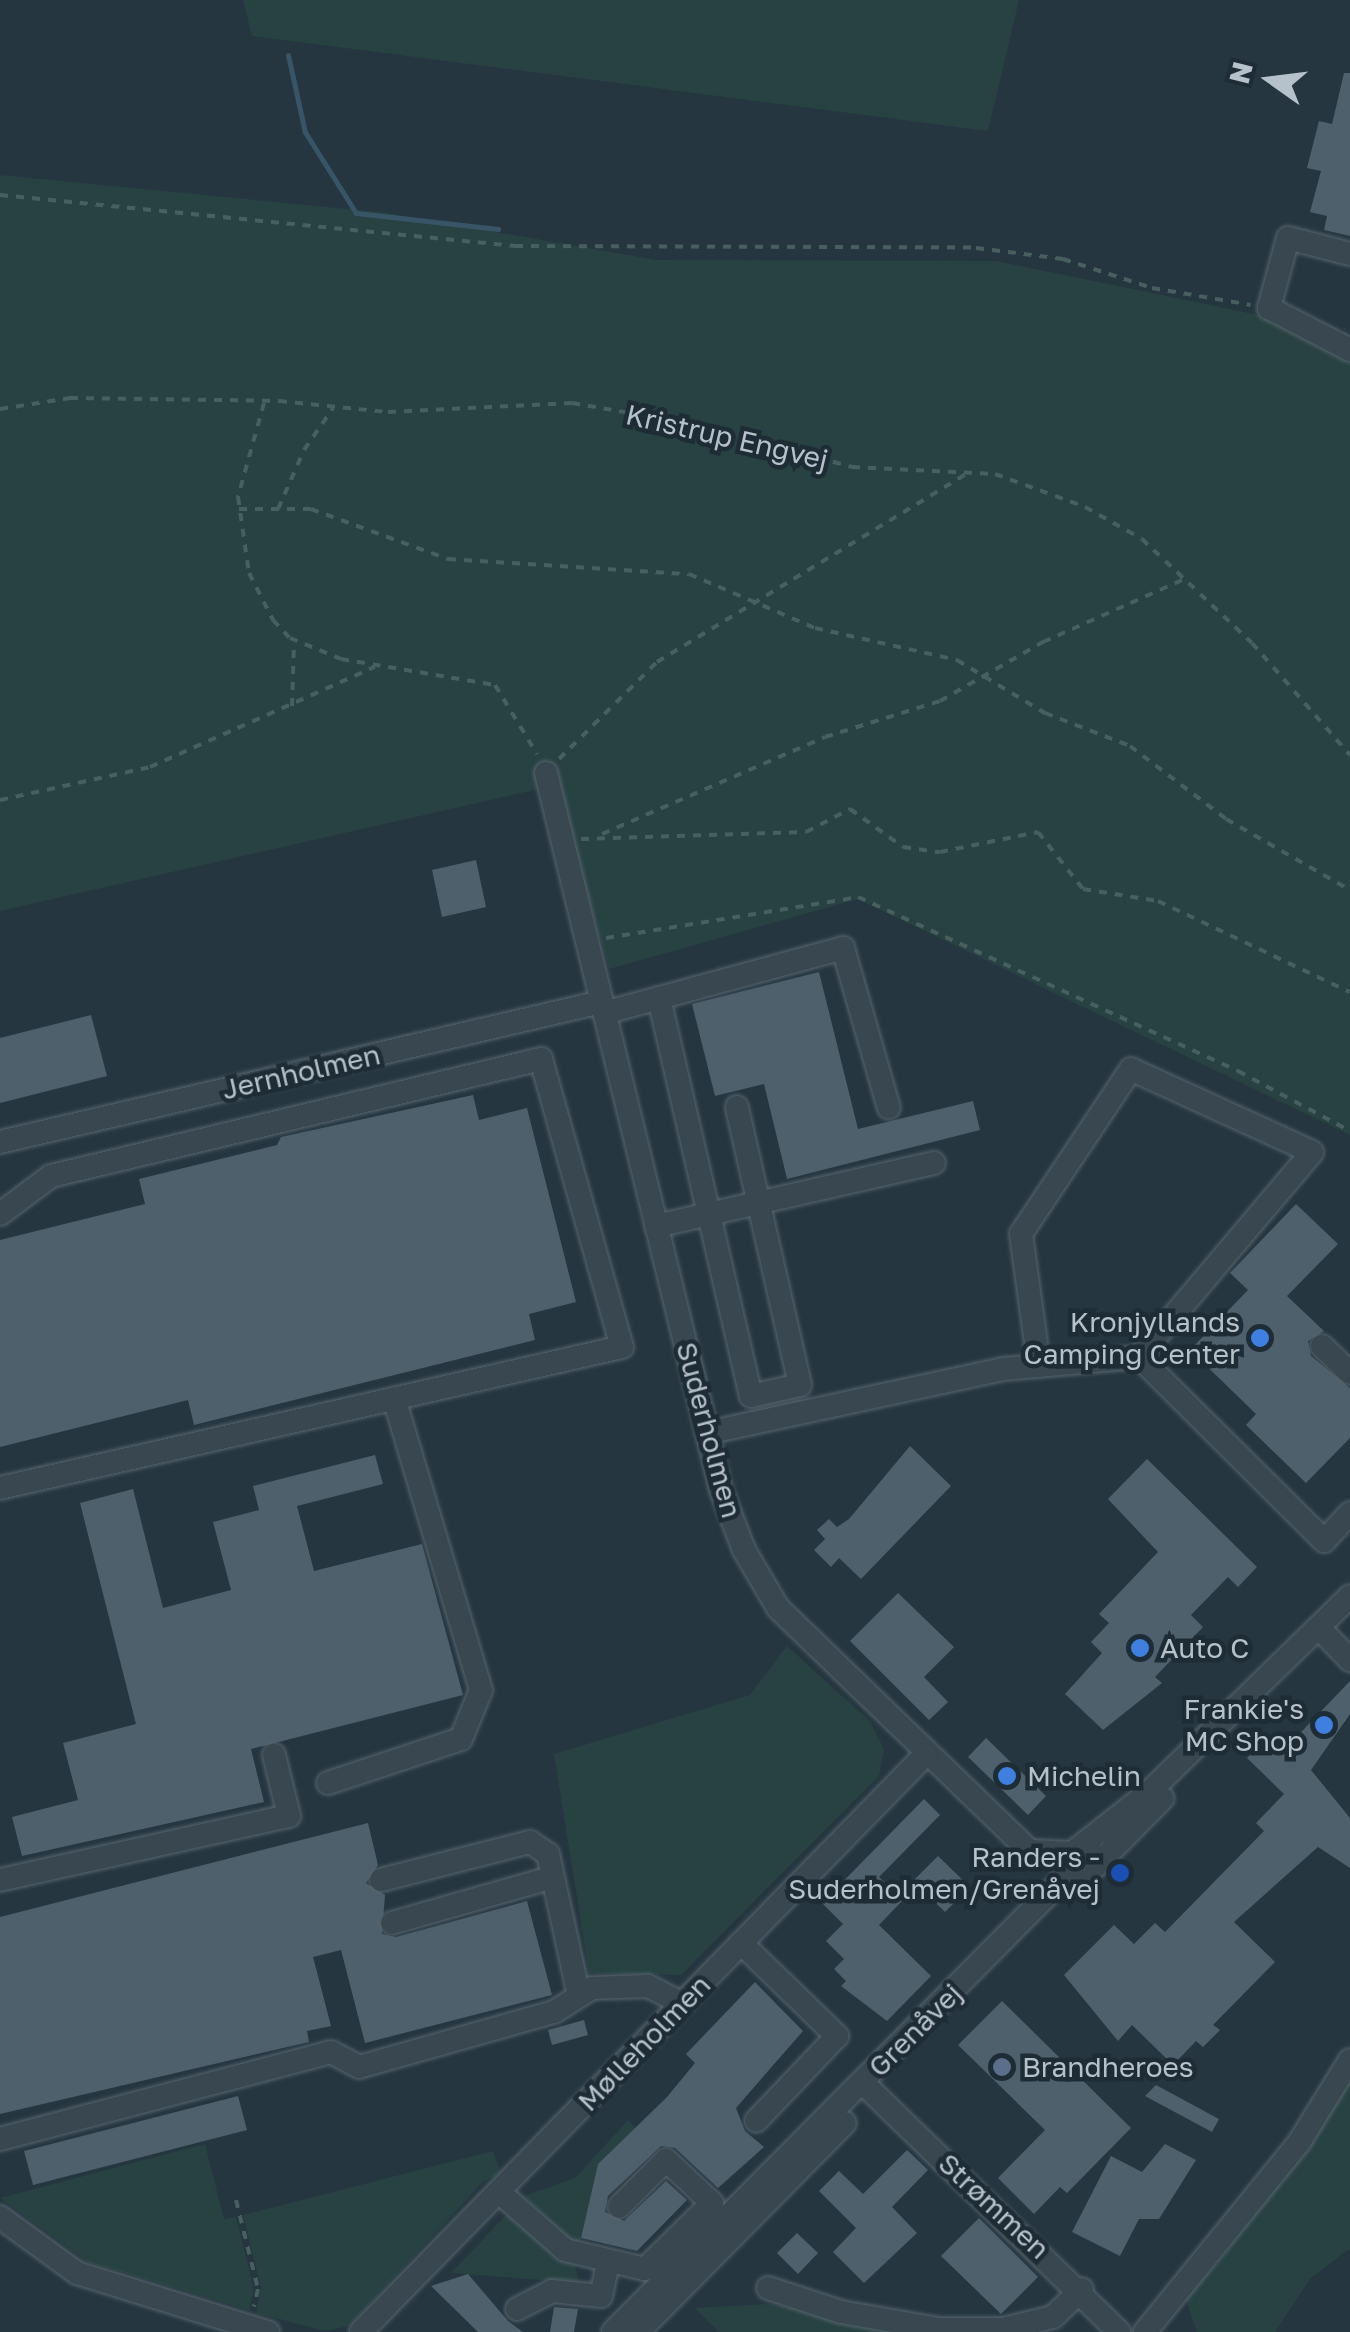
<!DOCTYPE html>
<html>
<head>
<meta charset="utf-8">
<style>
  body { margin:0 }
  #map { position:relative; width:1350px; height:2332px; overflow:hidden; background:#253641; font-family:"Golos Text",sans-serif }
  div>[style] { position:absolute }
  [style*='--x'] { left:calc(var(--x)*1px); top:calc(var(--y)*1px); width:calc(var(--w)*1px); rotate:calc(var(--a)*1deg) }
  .green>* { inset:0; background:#274240 }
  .stream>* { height:5px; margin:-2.5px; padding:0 2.5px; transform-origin:2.5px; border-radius:2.5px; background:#385568 }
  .building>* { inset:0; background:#4e606c }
  .path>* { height:4px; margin-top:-2px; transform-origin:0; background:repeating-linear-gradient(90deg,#475f5e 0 8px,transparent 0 16px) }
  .roads { filter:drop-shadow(0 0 2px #57656e) drop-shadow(0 0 2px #57656e) }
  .minor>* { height:22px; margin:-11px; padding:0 11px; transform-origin:11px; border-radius:11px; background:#394750 }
  .dots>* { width:28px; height:28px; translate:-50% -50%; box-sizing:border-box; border:5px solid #1e2c36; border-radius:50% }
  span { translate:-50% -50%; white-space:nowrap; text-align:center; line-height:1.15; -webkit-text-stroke:9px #1e2c36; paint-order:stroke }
  .street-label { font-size:28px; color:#b6c2cb }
  .poi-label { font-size:28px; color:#b6c2cb }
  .right { translate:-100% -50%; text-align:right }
  .left { translate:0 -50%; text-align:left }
  .north { position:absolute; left:1220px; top:30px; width:100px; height:100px; -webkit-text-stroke:8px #1e2c36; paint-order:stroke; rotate:284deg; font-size:28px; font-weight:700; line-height:40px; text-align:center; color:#b6c2cb }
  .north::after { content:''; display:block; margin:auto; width:35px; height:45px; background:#b6c2cb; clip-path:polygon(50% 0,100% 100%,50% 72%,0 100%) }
</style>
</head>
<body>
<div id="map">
  <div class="green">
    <div style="clip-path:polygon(243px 0,1019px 0,988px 131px,252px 36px)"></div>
    <div style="clip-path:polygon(0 175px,388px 213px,656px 260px,996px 261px,1278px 319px,1350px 359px,1350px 1135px,858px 899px,609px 969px,556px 785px,0 911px)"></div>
    <div style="clip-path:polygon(787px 1646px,869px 1720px,884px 1749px,879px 1776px,681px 1975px,589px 1973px,554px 1754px,750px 1695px)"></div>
    <div style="clip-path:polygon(1350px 2076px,1350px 2248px,1310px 2279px,1275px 2332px,1197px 2332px,1183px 2292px,1217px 2265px)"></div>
    <div style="clip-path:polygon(628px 2120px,635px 2128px,598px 2164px,579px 2248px,524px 2196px,575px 2178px)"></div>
    <div style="clip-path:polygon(205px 2144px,224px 2219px,236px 2217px,254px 2289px,249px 2310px,88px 2262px,0 2198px)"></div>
    <div style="clip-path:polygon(493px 2151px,501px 2174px,484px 2181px,349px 2326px,325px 2331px,256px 2313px,261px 2288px,243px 2215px)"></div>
    <div style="clip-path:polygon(506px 2215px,574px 2263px,580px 2283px,451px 2273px)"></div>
    <div style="clip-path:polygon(770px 2304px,911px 2332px,719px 2332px,695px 2308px)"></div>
  </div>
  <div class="stream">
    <div style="--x:288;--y:55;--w:79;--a:77.6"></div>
    <div style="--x:305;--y:132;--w:96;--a:57.8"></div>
    <div style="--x:356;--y:213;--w:143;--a:6.4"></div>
  </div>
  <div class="building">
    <div style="clip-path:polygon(1344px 73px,1350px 73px,1350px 236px,1324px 230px,1327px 216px,1310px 212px,1321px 171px,1307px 168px,1319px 121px,1332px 124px)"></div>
    <div style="clip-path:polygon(476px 860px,486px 907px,442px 917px,432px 870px)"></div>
    <div style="clip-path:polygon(819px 972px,858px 1129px,973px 1101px,980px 1130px,787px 1179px,764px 1084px,715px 1096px,692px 1004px)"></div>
    <div style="clip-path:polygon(91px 1015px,107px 1076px,0 1103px,0 1038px)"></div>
    <div style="clip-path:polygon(473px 1095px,479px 1120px,527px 1108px,576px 1302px,529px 1314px,535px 1340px,194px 1425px,188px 1400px,0 1447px,0 1240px,145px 1204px,139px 1179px,277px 1145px,281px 1137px)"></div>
    <div style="clip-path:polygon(1296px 1204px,1338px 1244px,1287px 1296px,1324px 1331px,1308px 1341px,1311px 1356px,1350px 1388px,1350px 1438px,1306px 1483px,1246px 1425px,1256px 1414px,1190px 1350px,1248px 1290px,1230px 1273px)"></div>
    <div style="clip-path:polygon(910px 1446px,951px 1486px,861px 1579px,839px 1558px,831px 1567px,814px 1550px,825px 1539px,817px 1530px,829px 1519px,837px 1527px,849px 1519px)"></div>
    <div style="clip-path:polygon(375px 1455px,383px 1484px,297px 1506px,314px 1571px,422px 1544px,463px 1695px,251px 1749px,264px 1802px,22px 1856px,12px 1817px,78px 1800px,63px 1743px,136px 1724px,80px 1503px,133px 1489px,163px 1608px,231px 1590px,213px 1522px,259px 1510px,253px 1486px)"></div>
    <div style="clip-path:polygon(1147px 1459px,1257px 1567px,1238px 1587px,1228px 1577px,1191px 1615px,1203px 1627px,1155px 1677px,1162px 1683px,1103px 1730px,1065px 1694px,1102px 1653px,1091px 1642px,1109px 1623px,1099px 1614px,1158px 1552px,1108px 1499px)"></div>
    <div style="clip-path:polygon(898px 1593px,954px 1647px,924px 1677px,948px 1702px,929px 1720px,850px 1641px)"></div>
    <div style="clip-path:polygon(1350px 1681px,1350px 1714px,1311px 1770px,1350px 1818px,1350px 1868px,1318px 1847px,1234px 1922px,1275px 1962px,1213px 2025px,1220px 2030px,1203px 2047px,1196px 2041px,1173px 2065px,1132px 2025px,1118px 2041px,1064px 1975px,1114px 1925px,1134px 1944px,1155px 1923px,1165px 1932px,1264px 1831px,1256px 1823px,1284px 1794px,1247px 1758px,1268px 1736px,1283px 1751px)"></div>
    <div style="clip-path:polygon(986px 1738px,1046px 1796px,1028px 1815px,968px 1757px)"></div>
    <div style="clip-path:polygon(924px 1799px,940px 1815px,879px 1877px,903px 1900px,879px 1925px,931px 1976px,887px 2021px,841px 1986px,846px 1981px,834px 1969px,844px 1959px,826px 1941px,843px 1924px,822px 1903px)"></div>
    <div style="clip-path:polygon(368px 1823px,378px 1865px,366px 1883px,385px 1895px,382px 1934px,396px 1937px,527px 1901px,552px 1995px,365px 2043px,341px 1950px,313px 1957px,331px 2026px,307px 2031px,309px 2042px,0 2114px,0 1917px)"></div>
    <div style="clip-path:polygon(938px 1856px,970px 1887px,945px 1912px,913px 1881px)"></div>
    <div style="clip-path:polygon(755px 1982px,803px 2031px,736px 2108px,745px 2131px,764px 2147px,718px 2188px,675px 2148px,661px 2146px,608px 2196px,605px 2212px,624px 2221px,666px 2181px,687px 2200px,637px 2251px,581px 2238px,598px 2164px,667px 2097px,695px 2063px,686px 2054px)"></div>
    <div style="clip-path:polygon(1002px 2001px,1131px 2128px,1067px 2193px,1060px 2187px,1034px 2214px,998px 2178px,1045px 2130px,958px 2045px)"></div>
    <div style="clip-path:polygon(584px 2020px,588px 2035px,552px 2045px,548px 2030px)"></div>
    <div style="clip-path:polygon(1156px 2085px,1219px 2119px,1212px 2132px,1145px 2096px)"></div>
    <div style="clip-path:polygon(238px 2096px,247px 2130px,33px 2185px,24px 2151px)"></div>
    <div style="clip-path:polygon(1165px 2144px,1196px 2160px,1159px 2219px,1139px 2219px,1120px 2256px,1072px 2232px,1111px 2156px,1142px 2172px)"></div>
    <div style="clip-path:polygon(907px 2150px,928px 2170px,892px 2207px,917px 2233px,864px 2283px,833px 2252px,856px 2228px,819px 2191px,839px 2171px,863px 2194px)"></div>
    <div style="clip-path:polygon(979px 2218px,1038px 2277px,1001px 2314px,941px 2256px)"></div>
    <div style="clip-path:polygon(797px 2233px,818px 2253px,798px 2274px,777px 2253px)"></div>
    <div style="clip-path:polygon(468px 2274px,508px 2321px,523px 2332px,478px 2332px,431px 2286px)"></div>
    <div style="clip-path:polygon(554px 2307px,578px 2309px,574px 2332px,550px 2332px)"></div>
  </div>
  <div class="path">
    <div style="--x:0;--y:195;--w:518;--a:5.66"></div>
    <div style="--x:515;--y:246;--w:461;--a:0.2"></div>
    <div style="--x:976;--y:248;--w:88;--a:7.2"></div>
    <div style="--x:1063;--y:259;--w:94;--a:18"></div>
    <div style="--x:1152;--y:288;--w:100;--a:9.7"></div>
    <div style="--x:264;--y:403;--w:98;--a:105.5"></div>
    <div style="--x:238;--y:497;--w:77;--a:81.8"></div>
    <div style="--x:249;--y:573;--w:53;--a:62.9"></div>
    <div style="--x:273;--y:620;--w:25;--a:47"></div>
    <div style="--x:290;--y:638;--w:55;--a:22.4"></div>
    <div style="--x:341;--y:659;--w:156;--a:9.6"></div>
    <div style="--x:495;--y:685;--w:81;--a:58.7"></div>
    <div style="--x:0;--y:409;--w:71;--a:-8.9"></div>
    <div style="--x:70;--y:398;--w:209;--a:0.8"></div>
    <div style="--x:279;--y:401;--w:110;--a:5.8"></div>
    <div style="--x:388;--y:412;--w:184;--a:-2.8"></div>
    <div style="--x:572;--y:403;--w:124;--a:9.8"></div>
    <div style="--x:694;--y:424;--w:164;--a:15.2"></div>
    <div style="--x:852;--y:467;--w:143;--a:2.8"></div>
    <div style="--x:995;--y:474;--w:96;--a:20.1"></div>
    <div style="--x:1085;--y:507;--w:65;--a:29.3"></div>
    <div style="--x:1142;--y:539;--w:151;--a:43.4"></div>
    <div style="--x:1252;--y:643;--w:149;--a:48.8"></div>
    <div style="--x:239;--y:509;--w:72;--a:0"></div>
    <div style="--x:311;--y:509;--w:146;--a:20.1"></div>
    <div style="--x:448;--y:559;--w:241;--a:3.6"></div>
    <div style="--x:689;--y:574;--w:137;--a:23.2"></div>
    <div style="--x:815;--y:628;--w:146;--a:12.7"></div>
    <div style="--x:957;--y:660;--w:103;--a:31.1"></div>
    <div style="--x:1045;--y:713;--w:91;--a:21.2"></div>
    <div style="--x:1130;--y:746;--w:121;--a:37.2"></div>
    <div style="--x:1226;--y:819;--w:143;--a:29.8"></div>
    <div style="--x:278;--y:509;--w:64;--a:-66.2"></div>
    <div style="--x:304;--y:450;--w:51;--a:-55.4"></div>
    <div style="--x:292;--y:706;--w:64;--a:-88.2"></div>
    <div style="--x:559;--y:759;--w:138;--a:-44.7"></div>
    <div style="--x:657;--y:662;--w:368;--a:-31.3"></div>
    <div style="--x:0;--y:800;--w:154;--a:-12.4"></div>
    <div style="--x:150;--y:767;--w:246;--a:-24"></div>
    <div style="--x:602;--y:834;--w:243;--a:-23.5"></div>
    <div style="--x:825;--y:737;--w:121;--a:-17.4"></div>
    <div style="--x:940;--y:701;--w:119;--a:-29.8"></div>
    <div style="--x:1043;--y:642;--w:158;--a:-24"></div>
    <div style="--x:581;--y:839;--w:225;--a:-1.8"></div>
    <div style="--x:806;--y:832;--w:50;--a:-27.6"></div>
    <div style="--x:850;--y:809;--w:65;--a:35.6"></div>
    <div style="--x:903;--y:847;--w:37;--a:8"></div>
    <div style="--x:940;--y:852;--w:100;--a:-11.5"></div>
    <div style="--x:1038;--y:832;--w:73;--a:51.7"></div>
    <div style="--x:1083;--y:889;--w:76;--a:9.1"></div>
    <div style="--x:1158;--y:901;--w:212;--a:25.4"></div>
    <div style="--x:606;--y:938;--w:255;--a:-9.2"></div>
    <div style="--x:858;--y:897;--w:418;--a:24.6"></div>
    <div style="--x:1238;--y:1071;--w:127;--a:28.2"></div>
    <div style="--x:236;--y:2200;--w:92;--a:76.1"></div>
    <div style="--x:258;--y:2289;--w:18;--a:103"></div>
  </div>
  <div class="roads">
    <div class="minor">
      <div style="--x:1350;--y:254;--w:64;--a:-165.5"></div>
      <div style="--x:1288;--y:238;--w:73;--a:105.2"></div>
      <div style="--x:1269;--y:308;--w:91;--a:27.4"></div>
      <div style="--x:546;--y:773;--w:738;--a:76.28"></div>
      <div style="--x:721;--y:1490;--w:64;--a:69"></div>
      <div style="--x:744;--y:1550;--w:67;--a:59.6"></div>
      <div style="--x:778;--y:1608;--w:350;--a:44"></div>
      <div style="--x:1030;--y:1851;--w:42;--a:2.7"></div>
      <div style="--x:1072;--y:1853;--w:95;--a:-38.2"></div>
      <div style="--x:659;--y:998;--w:408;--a:77"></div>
      <div style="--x:751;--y:1396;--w:50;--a:-12.7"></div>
      <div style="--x:800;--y:1385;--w:285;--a:-102.8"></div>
      <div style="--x:604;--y:1013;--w:248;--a:-15.2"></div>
      <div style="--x:843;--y:948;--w:166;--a:74"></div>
      <div style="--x:0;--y:1142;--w:617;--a:-13.11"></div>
      <div style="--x:0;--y:1214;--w:64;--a:-36.7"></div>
      <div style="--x:51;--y:1176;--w:504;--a:-13.43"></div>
      <div style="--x:541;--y:1059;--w:299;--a:74.3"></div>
      <div style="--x:622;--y:1347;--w:638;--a:167.23"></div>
      <div style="--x:656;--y:1226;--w:285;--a:-12.8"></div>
      <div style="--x:1322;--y:1346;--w:39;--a:44"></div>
      <div style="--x:1139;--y:1357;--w:261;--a:44.8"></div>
      <div style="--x:1324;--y:1541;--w:38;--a:-47"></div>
      <div style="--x:707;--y:1433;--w:303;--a:-12.2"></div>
      <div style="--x:1003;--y:1369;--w:137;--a:-5"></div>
      <div style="--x:1139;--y:1357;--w:268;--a:-49.8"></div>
      <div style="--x:1312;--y:1152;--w:199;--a:-155.4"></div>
      <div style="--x:1131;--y:1069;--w:198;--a:123.7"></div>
      <div style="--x:1021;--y:1234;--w:133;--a:82.2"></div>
      <div style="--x:1319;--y:1628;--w:45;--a:45.9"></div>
      <div style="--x:328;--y:1783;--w:140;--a:-18.3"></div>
      <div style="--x:461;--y:1739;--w:53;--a:-67.8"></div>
      <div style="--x:481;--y:1690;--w:304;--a:-106.6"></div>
      <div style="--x:1138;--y:1803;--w:296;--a:-44.3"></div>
      <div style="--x:1084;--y:1878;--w:112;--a:-45.4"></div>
      <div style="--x:0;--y:1880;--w:296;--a:-12.5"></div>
      <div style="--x:289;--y:1816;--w:63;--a:-103.8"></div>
      <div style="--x:381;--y:1880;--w:154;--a:-14.3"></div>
      <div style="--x:530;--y:1842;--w:22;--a:34"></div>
      <div style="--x:548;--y:1854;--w:145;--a:77.7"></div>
      <div style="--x:392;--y:1923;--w:167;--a:-15.9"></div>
      <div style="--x:741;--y:1943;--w:134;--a:44.1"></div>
      <div style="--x:837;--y:2036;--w:117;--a:133.6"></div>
      <div style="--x:863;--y:2083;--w:357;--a:44.2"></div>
      <div style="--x:0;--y:2139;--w:342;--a:-14.7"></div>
      <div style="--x:331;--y:2052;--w:32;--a:28"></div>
      <div style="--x:359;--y:2067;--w:203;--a:-15.8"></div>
      <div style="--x:554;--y:2012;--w:45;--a:-32.3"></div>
      <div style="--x:592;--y:1988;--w:56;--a:-2"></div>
      <div style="--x:648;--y:1986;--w:39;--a:27"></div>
      <div style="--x:499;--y:2192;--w:88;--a:41.3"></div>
      <div style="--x:565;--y:2250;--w:82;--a:13.4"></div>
      <div style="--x:645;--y:2269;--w:94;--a:-44.6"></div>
      <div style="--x:712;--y:2203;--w:63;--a:-136.9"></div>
      <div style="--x:666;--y:2160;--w:66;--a:135"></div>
      <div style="--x:0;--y:2217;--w:95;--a:36"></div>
      <div style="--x:77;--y:2273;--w:200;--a:17.2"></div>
      <div style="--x:768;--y:2288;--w:77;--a:18.2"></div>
      <div style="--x:841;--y:2312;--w:98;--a:9.9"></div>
      <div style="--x:938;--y:2329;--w:65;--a:0"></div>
      <div style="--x:1003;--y:2329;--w:51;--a:-13.5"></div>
      <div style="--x:1053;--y:2317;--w:40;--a:-44"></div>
      <div style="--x:517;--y:2309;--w:39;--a:-27"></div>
      <div style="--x:552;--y:2291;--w:49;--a:5.8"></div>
      <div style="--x:601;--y:2296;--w:34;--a:-78"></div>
      <div style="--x:361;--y:2332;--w:808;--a:-45.65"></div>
      <div style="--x:613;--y:2332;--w:678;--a:-45.18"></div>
      <div style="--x:638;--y:2332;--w:294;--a:-45.3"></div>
      <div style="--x:1145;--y:2332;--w:246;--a:-50.9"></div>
      <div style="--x:1300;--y:2141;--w:95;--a:-58.3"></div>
    </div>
  </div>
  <div class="dots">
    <div style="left:1260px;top:1338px;background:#3f7fe0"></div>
    <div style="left:1140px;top:1648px;background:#3f7fe0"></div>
    <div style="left:1324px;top:1725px;background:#3f7fe0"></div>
    <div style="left:1007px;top:1776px;background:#3f7fe0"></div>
    <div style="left:1120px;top:1873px;background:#1a4fb4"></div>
    <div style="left:1002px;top:2067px;background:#5c6f8a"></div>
  </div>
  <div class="street-label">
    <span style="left:727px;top:437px;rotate:13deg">Kristrup Engvej</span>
    <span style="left:301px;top:1072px;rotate:-13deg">Jernholmen</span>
    <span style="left:709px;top:1430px;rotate:75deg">Suderholmen</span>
    <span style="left:915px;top:2030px;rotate:-45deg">Grenåvej</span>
    <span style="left:644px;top:2043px;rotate:-46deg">Mølleholmen</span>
    <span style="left:994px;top:2206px;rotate:43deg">Strømmen</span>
  </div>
  <div class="poi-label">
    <span class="right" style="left:1240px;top:1338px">Kronjyllands<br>Camping Center</span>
    <span class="left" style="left:1160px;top:1648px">Auto C</span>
    <span class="right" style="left:1304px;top:1725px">Frankie's<br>MC Shop</span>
    <span class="left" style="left:1027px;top:1776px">Michelin</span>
    <span class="right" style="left:1100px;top:1873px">Randers -<br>Suderholmen/Grenåvej</span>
    <span class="left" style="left:1022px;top:2067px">Brandheroes</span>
  </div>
  <div class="north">N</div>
</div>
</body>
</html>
